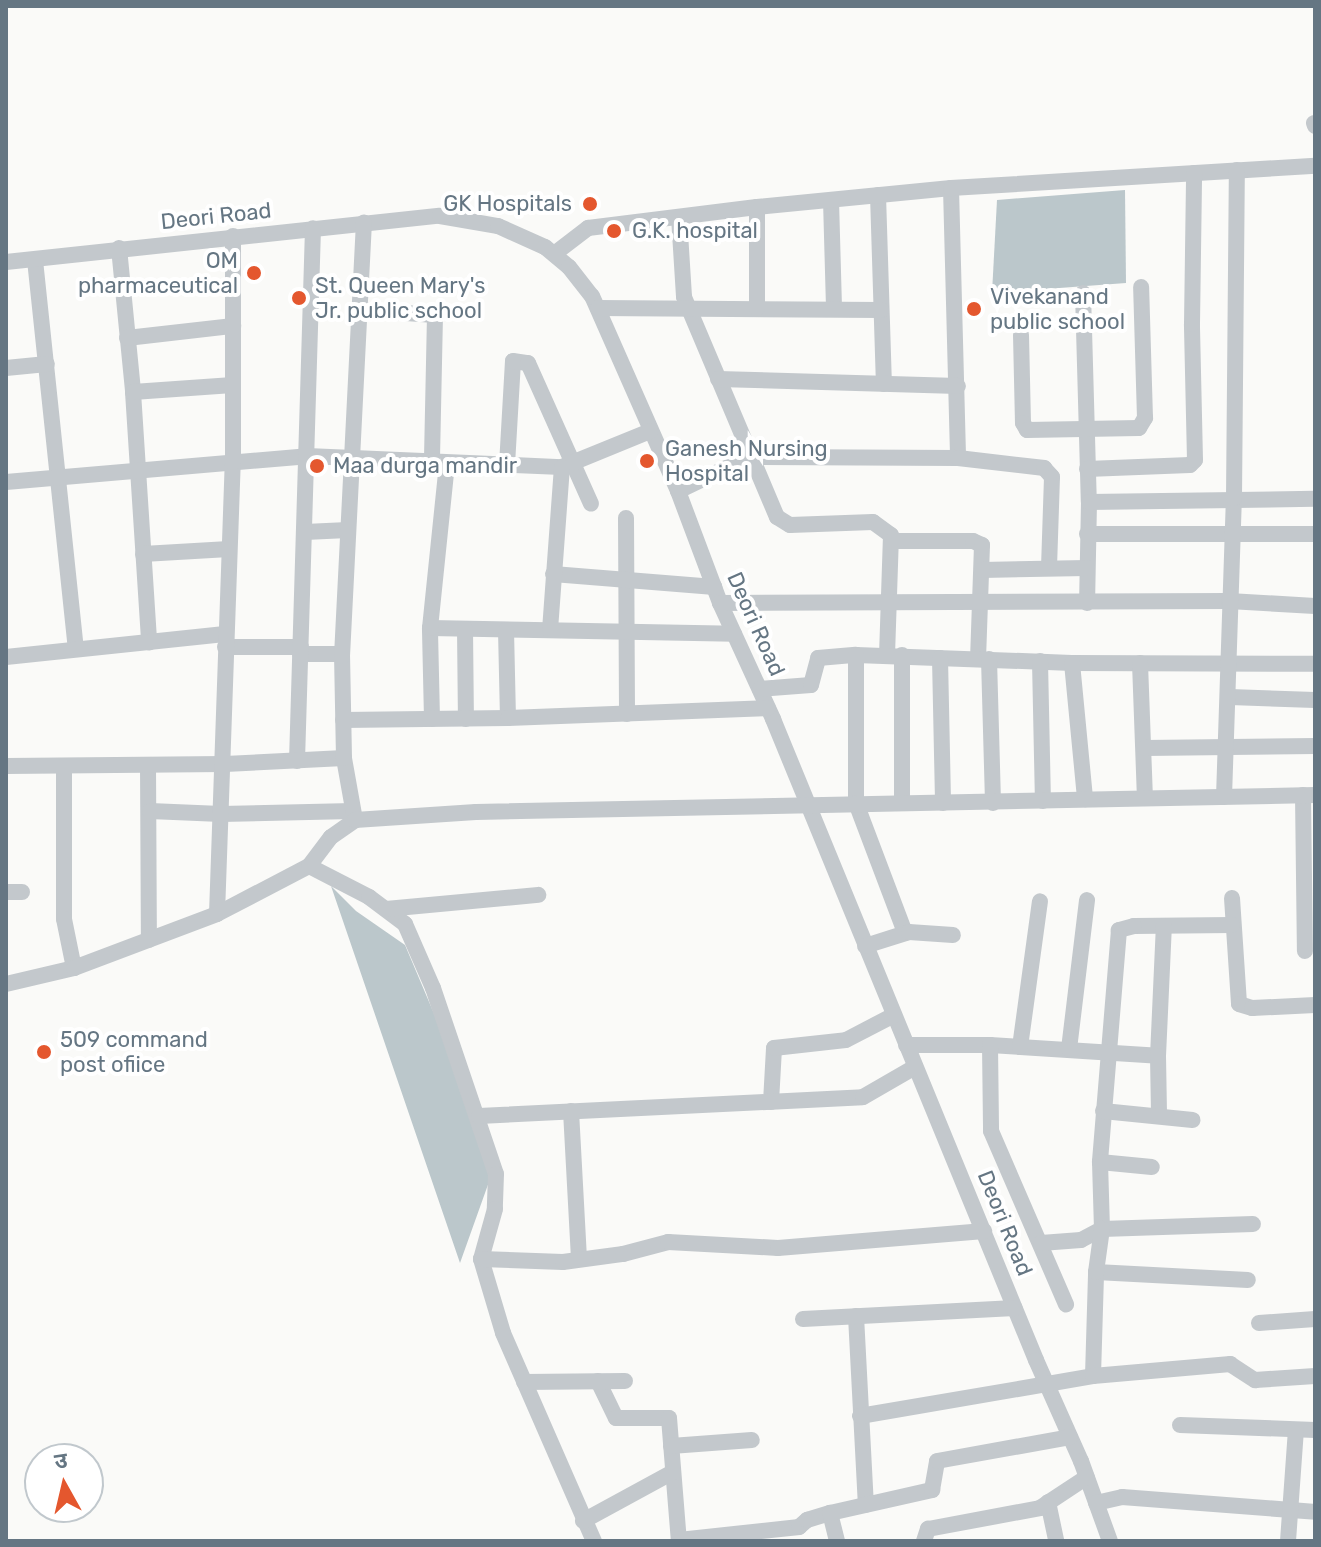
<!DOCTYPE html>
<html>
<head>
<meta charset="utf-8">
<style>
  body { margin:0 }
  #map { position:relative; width:1321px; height:1547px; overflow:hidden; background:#fafaf8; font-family:Rubik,"Noto Sans Devanagari",sans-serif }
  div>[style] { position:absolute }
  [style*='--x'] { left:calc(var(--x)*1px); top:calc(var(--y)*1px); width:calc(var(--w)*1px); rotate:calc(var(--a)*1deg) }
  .water>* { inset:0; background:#bbc7cb }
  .minor>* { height:16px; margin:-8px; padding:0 8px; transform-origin:8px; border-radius:8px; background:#c3c8cc }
  .dots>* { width:22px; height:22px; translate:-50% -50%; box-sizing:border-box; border:4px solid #fff; border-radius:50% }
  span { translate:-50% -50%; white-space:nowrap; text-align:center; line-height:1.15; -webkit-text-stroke:8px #fff; paint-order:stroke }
  .poi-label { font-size:22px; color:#657683 }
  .right { translate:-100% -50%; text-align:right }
  .left { translate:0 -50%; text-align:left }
  .street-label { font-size:22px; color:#657683 }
  .frame { position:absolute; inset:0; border:8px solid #657683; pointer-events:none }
  .north { position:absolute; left:24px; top:1443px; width:80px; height:80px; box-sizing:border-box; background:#fff; border:2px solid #c1c8cd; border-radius:50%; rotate:352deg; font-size:22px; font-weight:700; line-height:32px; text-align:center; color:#657683 }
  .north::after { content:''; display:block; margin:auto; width:28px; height:36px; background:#e4572e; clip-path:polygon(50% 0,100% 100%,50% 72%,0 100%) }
</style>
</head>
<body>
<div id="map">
  <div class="water">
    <div style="clip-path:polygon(1125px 190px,1126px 283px,992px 293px,997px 200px)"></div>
    <div style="clip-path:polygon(331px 886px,356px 911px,405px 945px,438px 1023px,490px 1179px,460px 1263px)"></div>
  </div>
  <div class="minor">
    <div style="--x:1314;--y:123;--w:3;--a:72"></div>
    <div style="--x:951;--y:188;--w:270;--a:88.5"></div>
    <div style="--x:878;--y:195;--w:189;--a:88.2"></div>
    <div style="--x:831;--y:200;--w:109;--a:88.4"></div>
    <div style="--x:679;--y:217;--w:80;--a:86.4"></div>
    <div style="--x:684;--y:297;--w:239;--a:67.1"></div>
    <div style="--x:777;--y:517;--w:15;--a:32"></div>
    <div style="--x:790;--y:525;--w:83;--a:-2.1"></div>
    <div style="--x:873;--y:522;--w:22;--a:36"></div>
    <div style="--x:891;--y:535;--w:119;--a:91.9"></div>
    <div style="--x:119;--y:248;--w:145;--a:84.4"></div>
    <div style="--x:133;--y:392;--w:251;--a:86.3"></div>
    <div style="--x:554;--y:254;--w:43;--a:-37.4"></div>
    <div style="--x:588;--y:228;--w:170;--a:-7.1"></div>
    <div style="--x:757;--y:207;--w:195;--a:-5.6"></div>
    <div style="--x:951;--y:188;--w:365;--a:-3.5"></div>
    <div style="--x:35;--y:260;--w:391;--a:84"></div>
    <div style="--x:6;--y:262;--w:436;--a:-6.1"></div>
    <div style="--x:440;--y:216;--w:59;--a:9.8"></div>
    <div style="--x:498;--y:226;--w:51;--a:24.1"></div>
    <div style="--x:545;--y:247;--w:31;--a:40"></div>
    <div style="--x:569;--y:267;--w:37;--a:52"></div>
    <div style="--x:592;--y:296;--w:213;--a:66.2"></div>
    <div style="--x:678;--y:491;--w:120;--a:69.4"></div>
    <div style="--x:720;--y:603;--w:128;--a:65.4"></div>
    <div style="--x:773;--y:719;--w:693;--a:67.69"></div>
    <div style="--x:1036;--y:1360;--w:111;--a:66"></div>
    <div style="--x:1081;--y:1461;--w:85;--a:70.1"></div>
    <div style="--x:1083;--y:293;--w:209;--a:88.4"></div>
    <div style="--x:1089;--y:502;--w:101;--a:91.1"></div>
    <div style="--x:598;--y:308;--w:283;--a:0.4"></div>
    <div style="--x:757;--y:308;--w:101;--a:-90"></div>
    <div style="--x:361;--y:310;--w:74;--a:3.9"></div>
    <div style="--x:435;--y:315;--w:148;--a:91.2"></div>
    <div style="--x:1021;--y:335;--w:88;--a:88.7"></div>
    <div style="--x:1023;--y:423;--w:8;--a:60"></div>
    <div style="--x:1027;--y:430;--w:112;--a:-1"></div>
    <div style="--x:1139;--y:428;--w:12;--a:-59"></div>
    <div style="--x:1145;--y:418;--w:131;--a:-91.7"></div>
    <div style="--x:127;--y:338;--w:107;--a:-6.5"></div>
    <div style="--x:6;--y:368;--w:41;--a:-5.6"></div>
    <div style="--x:718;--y:379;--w:240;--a:1.7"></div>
    <div style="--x:133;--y:392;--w:100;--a:-4"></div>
    <div style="--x:507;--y:465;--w:104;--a:-86.7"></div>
    <div style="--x:513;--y:361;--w:15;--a:8"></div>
    <div style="--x:528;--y:363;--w:154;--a:65.9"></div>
    <div style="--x:1087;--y:469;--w:103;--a:-2.2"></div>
    <div style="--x:1190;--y:465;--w:7;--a:-45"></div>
    <div style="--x:1195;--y:460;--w:136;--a:-91.3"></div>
    <div style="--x:1192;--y:324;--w:151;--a:-89.2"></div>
    <div style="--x:6;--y:482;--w:302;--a:-4.9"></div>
    <div style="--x:307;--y:456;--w:255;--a:2.5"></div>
    <div style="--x:562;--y:467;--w:95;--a:-22.2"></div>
    <div style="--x:678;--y:491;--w:79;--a:-25.6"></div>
    <div style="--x:749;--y:457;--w:209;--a:0.3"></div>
    <div style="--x:958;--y:458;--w:87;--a:6.6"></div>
    <div style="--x:1044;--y:468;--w:12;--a:48"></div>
    <div style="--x:1052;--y:477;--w:91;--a:91.9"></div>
    <div style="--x:1089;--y:502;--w:226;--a:-0.8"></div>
    <div style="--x:626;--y:518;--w:196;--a:89.7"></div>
    <div style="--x:305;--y:532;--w:43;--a:-2.7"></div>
    <div style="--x:1087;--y:534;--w:228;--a:0"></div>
    <div style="--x:892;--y:541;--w:81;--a:0"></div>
    <div style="--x:973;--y:541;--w:10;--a:24"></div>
    <div style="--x:982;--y:545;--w:114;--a:92"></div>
    <div style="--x:143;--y:554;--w:86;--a:-3.3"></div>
    <div style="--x:982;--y:570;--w:105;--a:-1.1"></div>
    <div style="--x:553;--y:574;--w:162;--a:4.6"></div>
    <div style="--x:720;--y:603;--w:509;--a:-0.23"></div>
    <div style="--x:1229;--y:601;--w:86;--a:3.3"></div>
    <div style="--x:430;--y:628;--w:304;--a:1.1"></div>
    <div style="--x:465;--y:629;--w:90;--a:89.4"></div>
    <div style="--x:506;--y:630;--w:88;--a:88.7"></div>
    <div style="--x:550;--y:630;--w:163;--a:-85.8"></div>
    <div style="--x:225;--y:647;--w:76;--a:0"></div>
    <div style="--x:300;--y:654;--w:42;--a:0"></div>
    <div style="--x:856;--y:655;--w:216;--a:2.1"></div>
    <div style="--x:1072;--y:663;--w:243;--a:0.2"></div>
    <div style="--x:6;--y:657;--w:220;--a:-6"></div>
    <div style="--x:940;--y:658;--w:145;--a:88.8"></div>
    <div style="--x:989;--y:659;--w:144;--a:88.4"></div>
    <div style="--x:1040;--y:661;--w:140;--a:88.8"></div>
    <div style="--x:1072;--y:663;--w:137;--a:84.5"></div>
    <div style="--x:1140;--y:663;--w:134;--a:87.9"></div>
    <div style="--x:760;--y:689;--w:51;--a:-4.5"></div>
    <div style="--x:811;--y:685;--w:28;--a:-75"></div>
    <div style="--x:818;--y:658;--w:38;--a:-5"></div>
    <div style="--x:856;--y:655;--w:148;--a:90"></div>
    <div style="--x:856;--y:803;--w:139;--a:69.3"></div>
    <div style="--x:1230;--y:697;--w:85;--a:2"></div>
    <div style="--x:432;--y:719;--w:91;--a:-91.3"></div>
    <div style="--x:430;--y:628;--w:166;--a:-84.1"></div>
    <div style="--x:343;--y:720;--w:165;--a:-0.7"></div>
    <div style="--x:508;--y:718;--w:260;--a:-2.2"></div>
    <div style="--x:1145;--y:748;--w:170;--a:-0.7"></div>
    <div style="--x:297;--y:761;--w:533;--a:-88.28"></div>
    <div style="--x:148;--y:765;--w:175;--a:89.7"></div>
    <div style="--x:6;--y:766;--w:219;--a:-0.5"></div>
    <div style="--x:225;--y:764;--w:119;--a:-2.9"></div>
    <div style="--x:64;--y:766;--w:153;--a:90"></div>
    <div style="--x:64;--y:919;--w:50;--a:78.5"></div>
    <div style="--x:1303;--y:795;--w:156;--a:89.3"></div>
    <div style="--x:1224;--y:797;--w:299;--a:-88.1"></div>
    <div style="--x:1234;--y:498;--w:328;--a:-89.5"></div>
    <div style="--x:902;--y:803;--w:148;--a:-90"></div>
    <div style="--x:150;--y:811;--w:71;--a:2.4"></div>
    <div style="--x:221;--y:814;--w:132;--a:-1.3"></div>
    <div style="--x:355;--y:820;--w:63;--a:-100.1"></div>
    <div style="--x:344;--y:758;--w:102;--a:-91.1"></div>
    <div style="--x:342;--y:656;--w:434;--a:-87.1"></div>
    <div style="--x:309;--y:866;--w:68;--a:27.3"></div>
    <div style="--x:369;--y:897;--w:45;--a:36.9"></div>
    <div style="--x:405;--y:924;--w:70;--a:66.4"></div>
    <div style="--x:433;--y:988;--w:196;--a:71.3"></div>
    <div style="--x:496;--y:1174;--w:35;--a:92"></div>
    <div style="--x:495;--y:1209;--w:52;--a:105.6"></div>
    <div style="--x:481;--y:1259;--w:77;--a:73.4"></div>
    <div style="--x:503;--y:1333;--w:227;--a:66.4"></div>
    <div style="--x:6;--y:892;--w:16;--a:0"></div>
    <div style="--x:1232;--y:898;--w:106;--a:86.2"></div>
    <div style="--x:1239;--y:1004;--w:14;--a:17"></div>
    <div style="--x:1252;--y:1008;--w:63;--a:-2.7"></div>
    <div style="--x:386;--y:909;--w:153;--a:-5.3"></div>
    <div style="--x:217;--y:914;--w:452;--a:-88"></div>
    <div style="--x:233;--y:462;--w:226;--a:-90"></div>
    <div style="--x:1232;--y:925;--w:98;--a:179.4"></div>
    <div style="--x:1134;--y:926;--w:16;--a:165"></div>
    <div style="--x:1119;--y:930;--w:233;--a:94.7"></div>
    <div style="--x:1100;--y:1162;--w:67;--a:88.3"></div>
    <div style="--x:1102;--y:1229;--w:151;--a:-1.9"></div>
    <div style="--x:865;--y:946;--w:46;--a:-17.7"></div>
    <div style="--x:909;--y:932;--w:44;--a:3.9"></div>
    <div style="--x:6;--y:984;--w:70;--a:-13.2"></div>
    <div style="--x:74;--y:968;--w:153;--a:-20.7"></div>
    <div style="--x:217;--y:914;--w:104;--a:-27.6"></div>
    <div style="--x:309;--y:866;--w:36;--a:-53"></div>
    <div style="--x:331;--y:837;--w:29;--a:-35"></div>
    <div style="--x:355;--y:820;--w:121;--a:-3.8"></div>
    <div style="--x:476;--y:812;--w:839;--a:-1.16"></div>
    <div style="--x:906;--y:1045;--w:84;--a:0"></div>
    <div style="--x:990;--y:1045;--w:168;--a:3.7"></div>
    <div style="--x:1158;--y:1056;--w:130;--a:-87.4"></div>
    <div style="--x:990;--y:1045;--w:86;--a:89.3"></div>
    <div style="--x:991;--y:1131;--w:189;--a:66.6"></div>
    <div style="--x:1020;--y:1047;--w:147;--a:-82.2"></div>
    <div style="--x:1069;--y:1049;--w:150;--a:-83.1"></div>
    <div style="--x:1158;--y:1056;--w:60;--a:89"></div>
    <div style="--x:771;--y:1102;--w:54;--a:-86.8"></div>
    <div style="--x:774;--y:1048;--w:72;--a:-6.3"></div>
    <div style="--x:846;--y:1040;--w:54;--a:-27.5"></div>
    <div style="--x:571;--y:1111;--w:148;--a:86.9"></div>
    <div style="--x:1103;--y:1111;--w:90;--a:5.7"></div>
    <div style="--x:479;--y:1116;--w:384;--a:-2.8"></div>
    <div style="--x:863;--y:1097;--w:60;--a:-30"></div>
    <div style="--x:1100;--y:1162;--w:52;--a:5.5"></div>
    <div style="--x:1041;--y:1243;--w:40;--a:-4.3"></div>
    <div style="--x:1081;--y:1240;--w:24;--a:-28"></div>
    <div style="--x:481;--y:1259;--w:82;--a:2.1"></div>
    <div style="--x:563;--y:1262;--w:61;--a:-7.6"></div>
    <div style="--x:623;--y:1254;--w:47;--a:-14.9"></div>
    <div style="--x:668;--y:1242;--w:110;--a:3.1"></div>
    <div style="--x:778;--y:1248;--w:207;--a:-4.7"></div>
    <div style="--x:1096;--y:1272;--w:152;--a:3"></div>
    <div style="--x:856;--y:1316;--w:189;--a:87"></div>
    <div style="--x:803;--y:1319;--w:212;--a:-3"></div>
    <div style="--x:1259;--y:1323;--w:56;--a:-4.1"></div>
    <div style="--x:1093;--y:1376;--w:104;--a:-88.3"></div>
    <div style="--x:1096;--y:1272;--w:43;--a:-82.1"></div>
    <div style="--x:598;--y:1381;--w:41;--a:64.1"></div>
    <div style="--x:616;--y:1418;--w:53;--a:0"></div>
    <div style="--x:669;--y:1418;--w:123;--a:85.4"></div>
    <div style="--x:524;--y:1382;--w:101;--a:-0.6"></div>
    <div style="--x:860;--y:1416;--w:236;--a:-9.7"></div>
    <div style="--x:1093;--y:1376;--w:138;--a:-5"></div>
    <div style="--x:1230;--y:1364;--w:30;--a:33"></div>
    <div style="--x:1255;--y:1380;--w:60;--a:-3.8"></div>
    <div style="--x:1180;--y:1425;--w:135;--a:2.1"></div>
    <div style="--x:671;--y:1446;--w:81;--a:-4.2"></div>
    <div style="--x:1048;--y:1502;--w:40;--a:78"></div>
    <div style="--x:1096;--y:1503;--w:27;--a:-13"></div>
    <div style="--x:1122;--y:1497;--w:194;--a:4.4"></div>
    <div style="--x:583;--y:1521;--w:102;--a:-28.6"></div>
    <div style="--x:679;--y:1540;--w:121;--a:-6.2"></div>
    <div style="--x:799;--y:1527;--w:11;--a:-41"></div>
    <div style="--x:807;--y:1520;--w:24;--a:-17"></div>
    <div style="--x:837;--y:1541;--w:29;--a:-104"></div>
    <div style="--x:830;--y:1513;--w:105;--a:-12.7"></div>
    <div style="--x:932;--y:1490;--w:29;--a:-80"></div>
    <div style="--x:937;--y:1461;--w:135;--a:-10.2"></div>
    <div style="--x:924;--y:1541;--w:13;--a:-72"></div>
    <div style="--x:928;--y:1529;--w:114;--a:-10.6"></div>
    <div style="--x:1040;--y:1508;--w:56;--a:-33.4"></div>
    <div style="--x:1288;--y:1541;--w:111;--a:-85.9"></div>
  </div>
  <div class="dots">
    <div style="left:590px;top:204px;background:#e4572e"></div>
    <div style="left:614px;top:231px;background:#e4572e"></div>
    <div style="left:254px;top:273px;background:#e4572e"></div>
    <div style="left:299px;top:298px;background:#e4572e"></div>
    <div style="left:974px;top:309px;background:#e4572e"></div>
    <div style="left:647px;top:461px;background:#e4572e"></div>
    <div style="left:317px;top:466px;background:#e4572e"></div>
    <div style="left:44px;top:1052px;background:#e4572e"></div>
  </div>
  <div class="poi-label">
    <span class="right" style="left:572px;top:204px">GK Hospitals</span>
    <span class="left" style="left:632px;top:231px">G.K. hospital</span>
    <span class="right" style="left:238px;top:273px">OM<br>pharmaceutical</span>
    <span class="left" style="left:315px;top:298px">St. Queen Mary's<br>Jr. public school</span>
    <span class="left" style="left:990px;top:309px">Vivekanand<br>public school</span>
    <span class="left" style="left:665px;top:461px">Ganesh Nursing<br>Hospital</span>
    <span class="left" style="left:333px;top:466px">Maa durga mandir</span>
    <span class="left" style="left:60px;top:1052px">509 command<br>post ofiice</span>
  </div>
  <div class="street-label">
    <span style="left:216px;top:216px;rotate:-6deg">Deori Road</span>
    <span style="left:756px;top:624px;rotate:66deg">Deori Road</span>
    <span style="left:1005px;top:1223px;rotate:68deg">Deori Road</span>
  </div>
  <div class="frame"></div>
  <div class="north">उ</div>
</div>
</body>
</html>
